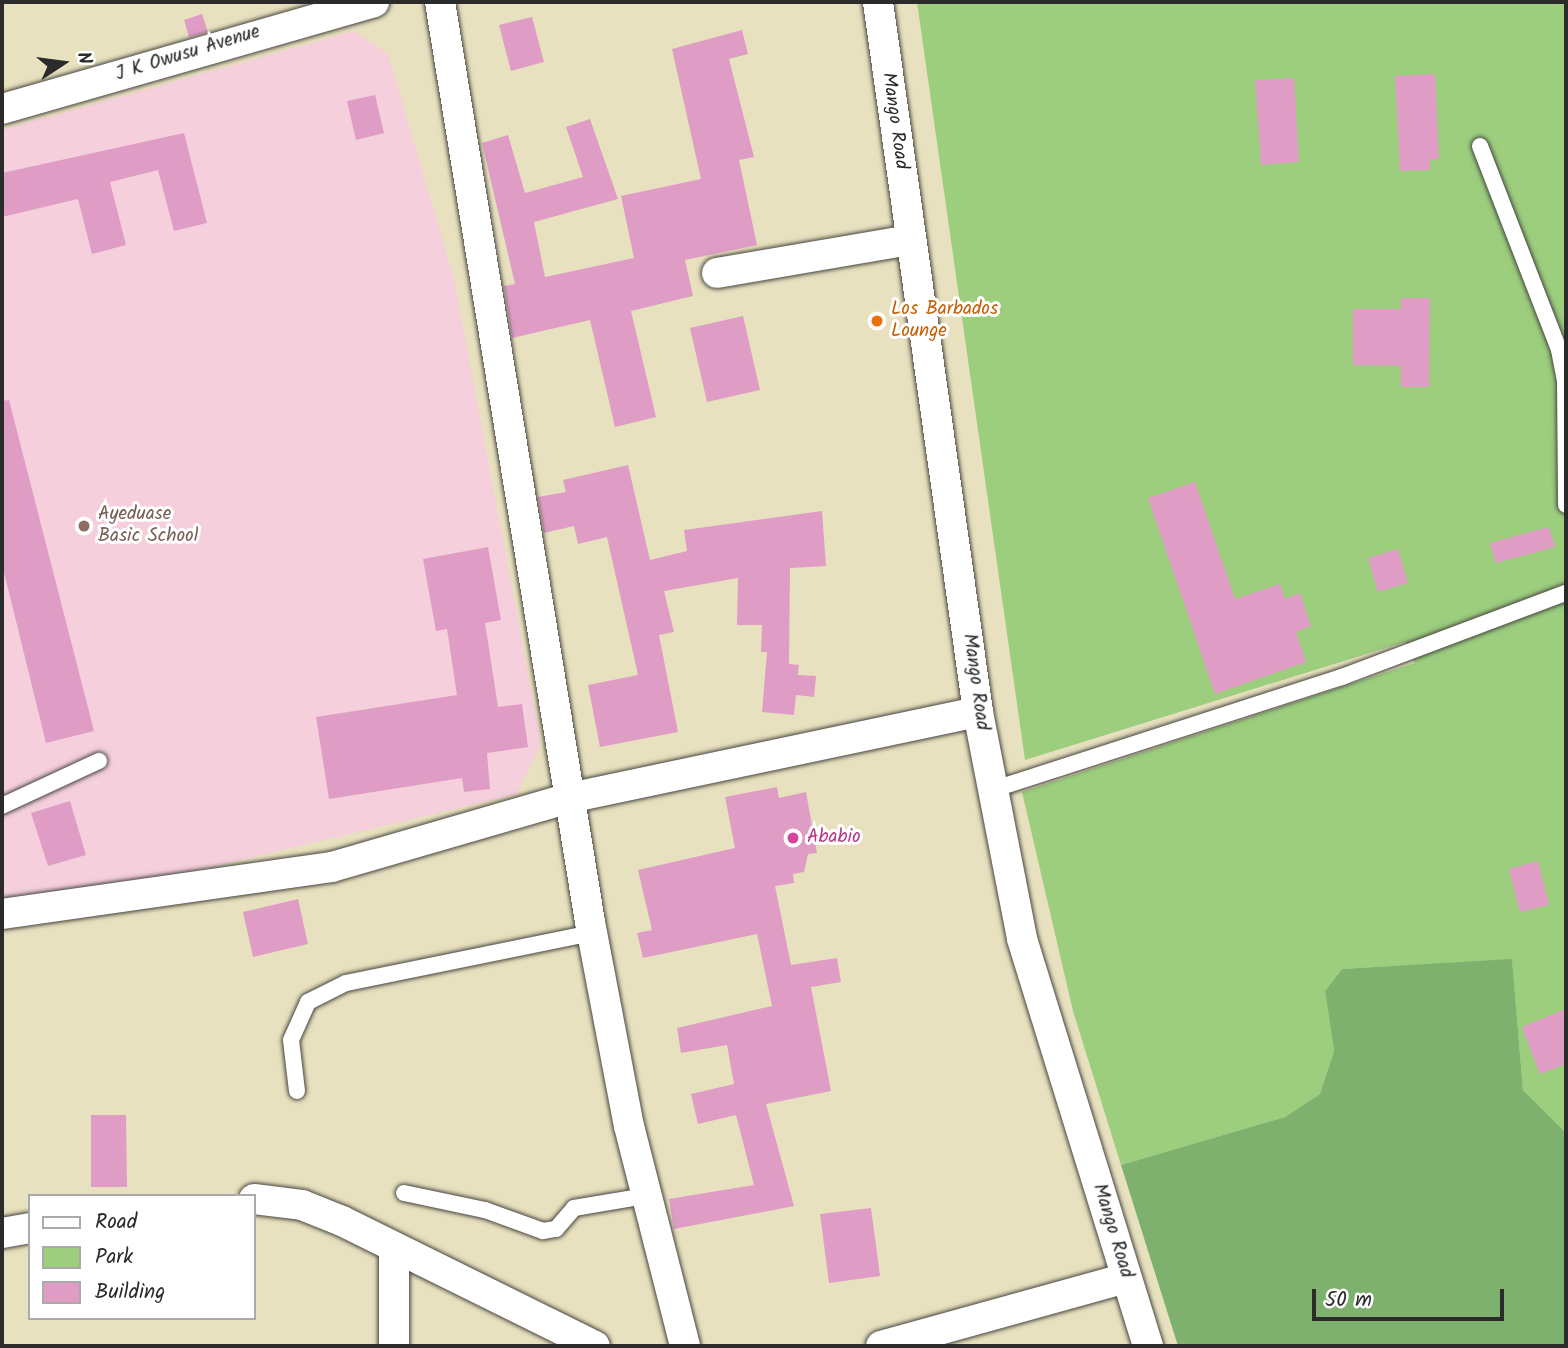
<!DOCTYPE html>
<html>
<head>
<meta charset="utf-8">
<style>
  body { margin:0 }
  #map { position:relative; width:1568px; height:1348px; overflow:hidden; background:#e8e1bf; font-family:Kalam,sans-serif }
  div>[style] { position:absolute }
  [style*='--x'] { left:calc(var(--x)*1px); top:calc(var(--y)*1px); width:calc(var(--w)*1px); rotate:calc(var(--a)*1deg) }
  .built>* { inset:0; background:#f5cfdb }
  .green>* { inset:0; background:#9cce7e }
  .forest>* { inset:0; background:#7db16d }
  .building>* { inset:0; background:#df9dc6 }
  .roads { filter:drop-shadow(0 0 2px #474641) drop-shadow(0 0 2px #474641) }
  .lane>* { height:16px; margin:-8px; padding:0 8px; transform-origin:8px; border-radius:8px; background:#fff }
  .street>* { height:30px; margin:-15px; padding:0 15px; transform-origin:15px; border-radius:15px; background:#fff }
  .dots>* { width:19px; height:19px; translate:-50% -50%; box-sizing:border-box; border:4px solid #fff; border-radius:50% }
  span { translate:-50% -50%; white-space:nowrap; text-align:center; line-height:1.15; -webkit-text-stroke:6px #fff; paint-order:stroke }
  .street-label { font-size:19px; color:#2b2b2b }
  .food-label { font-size:19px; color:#c56008 }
  .left { translate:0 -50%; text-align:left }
  .education-label { font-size:19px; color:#785e54 }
  .hotel-label { font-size:19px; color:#b23c85 }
  .frame { position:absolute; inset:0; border:4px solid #2b2b2b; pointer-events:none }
  .legend { position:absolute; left:28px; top:1194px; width:228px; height:126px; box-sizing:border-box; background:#fff; border:2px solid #aaa; margin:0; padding:9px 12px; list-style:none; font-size:21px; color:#2b2b2b }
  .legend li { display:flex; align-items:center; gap:14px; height:35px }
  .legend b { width:35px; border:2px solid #aaa }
  .north { position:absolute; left:28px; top:28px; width:70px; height:70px; -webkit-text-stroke:5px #fff; paint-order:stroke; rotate:77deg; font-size:19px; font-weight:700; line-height:28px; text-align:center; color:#2b2b2b }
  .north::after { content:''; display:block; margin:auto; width:24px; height:32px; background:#2b2b2b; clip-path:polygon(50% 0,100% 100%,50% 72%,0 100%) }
  .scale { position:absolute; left:1312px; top:1289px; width:192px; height:32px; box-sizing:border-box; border:4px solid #2b2b2b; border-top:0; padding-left:9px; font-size:21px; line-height:24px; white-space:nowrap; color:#2b2b2b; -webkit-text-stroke:5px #fff; paint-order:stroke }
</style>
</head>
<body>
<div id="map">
  <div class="built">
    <div style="clip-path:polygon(354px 31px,388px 54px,454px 279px,541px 743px,517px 794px,158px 880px,2px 898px,2px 130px)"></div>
  </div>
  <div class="green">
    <div style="clip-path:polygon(917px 2px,1566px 2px,1566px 1133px,1523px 1090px,1512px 960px,1342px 969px,1325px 991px,1334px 1051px,1320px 1094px,1285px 1117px,1121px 1165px,1073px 1011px,1022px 792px,1415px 663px,1405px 642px,1025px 760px)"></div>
  </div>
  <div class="forest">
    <div style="clip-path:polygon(1512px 959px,1523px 1090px,1566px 1133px,1566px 1346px,1178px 1346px,1121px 1165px,1285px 1117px,1320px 1094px,1334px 1051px,1325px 991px,1342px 969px)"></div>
  </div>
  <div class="building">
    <div style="clip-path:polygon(202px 14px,208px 32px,189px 37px,184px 20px)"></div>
    <div style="clip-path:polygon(532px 17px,544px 62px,511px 71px,499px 25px)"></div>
    <div style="clip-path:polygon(742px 30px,748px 54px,729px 59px,754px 157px,739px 160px,757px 245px,685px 260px,693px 296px,631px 311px,656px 417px,615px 427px,590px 320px,512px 338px,504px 286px,515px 284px,482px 143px,508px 135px,525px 193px,583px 177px,566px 127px,590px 119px,618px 199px,534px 222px,545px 277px,634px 258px,621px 196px,701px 179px,672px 49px)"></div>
    <div style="clip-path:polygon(1435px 74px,1439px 159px,1430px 160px,1430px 170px,1400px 171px,1395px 76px)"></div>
    <div style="clip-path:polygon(1294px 78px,1299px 162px,1261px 165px,1255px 80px)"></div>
    <div style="clip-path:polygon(375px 95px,384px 133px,356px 140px,347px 101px)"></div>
    <div style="clip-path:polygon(184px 133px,207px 223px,174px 231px,158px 170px,110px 182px,126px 245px,92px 254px,78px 199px,2px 217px,2px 173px)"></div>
    <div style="clip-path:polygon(1401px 298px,1430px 298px,1429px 387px,1401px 387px,1401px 366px,1353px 365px,1353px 309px,1401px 309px)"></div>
    <div style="clip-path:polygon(743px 316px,760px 390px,707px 402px,690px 328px)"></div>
    <div style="clip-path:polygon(9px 400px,94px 731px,46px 743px,2px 564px,2px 401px)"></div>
    <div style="clip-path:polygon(628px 465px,650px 560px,687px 551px,684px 530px,822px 511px,826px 566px,790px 568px,789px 664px,799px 665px,798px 675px,816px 676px,814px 697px,796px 695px,794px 715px,762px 712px,767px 652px,761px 652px,762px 625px,737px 625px,738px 578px,664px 591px,674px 632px,659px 635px,678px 732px,600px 747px,588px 685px,638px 675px,607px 537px,578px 544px,574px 526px,544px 533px,538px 497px,566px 492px,563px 480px)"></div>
    <div style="clip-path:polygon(1195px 482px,1235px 599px,1280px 584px,1285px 599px,1300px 593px,1311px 626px,1296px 632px,1306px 662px,1215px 694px,1148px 498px)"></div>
    <div style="clip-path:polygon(1549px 527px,1555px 547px,1496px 563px,1490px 543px)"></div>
    <div style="clip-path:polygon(488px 547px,501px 620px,485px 623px,498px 707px,522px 704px,528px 747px,487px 753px,490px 789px,464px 792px,462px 778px,329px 799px,316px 717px,457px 695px,447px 629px,436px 631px,423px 559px)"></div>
    <div style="clip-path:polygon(1398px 549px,1408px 583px,1378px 592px,1368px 558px)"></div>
    <div style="clip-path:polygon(777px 787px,779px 798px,806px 792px,817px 853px,808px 854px,804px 872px,793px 874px,794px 883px,775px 886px,791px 965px,837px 958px,841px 982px,811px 987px,831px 1091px,766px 1104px,794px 1206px,674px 1229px,669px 1199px,754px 1185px,736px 1115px,698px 1124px,691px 1094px,734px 1084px,727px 1045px,681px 1053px,677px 1028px,772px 1006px,757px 934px,643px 958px,637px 933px,652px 930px,638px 870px,735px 848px,725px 797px)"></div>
    <div style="clip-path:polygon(70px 801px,86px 855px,48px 866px,31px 813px)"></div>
    <div style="clip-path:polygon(1538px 861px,1549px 905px,1520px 912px,1509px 869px)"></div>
    <div style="clip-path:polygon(298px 899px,308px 944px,253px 957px,243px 912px)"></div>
    <div style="clip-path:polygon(1566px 1009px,1566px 1064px,1540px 1074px,1522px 1027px)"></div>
    <div style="clip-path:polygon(91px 1115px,126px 1115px,127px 1187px,91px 1187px)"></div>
    <div style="clip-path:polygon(871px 1208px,880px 1276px,829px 1283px,820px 1214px)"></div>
  </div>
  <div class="roads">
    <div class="lane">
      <div style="--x:1480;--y:146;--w:219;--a:68.8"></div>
      <div style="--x:1559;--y:350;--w:31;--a:79"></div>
      <div style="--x:1565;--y:380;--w:125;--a:89.5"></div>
      <div style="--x:992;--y:790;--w:368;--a:-17.9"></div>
      <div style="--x:1342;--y:677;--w:239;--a:-20.6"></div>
      <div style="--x:2;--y:806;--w:107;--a:-24.9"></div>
      <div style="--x:297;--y:1091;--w:51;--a:-96.7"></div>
      <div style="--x:291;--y:1040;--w:42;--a:-65.9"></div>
      <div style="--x:308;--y:1002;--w:42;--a:-26.6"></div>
      <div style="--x:346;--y:983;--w:251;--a:-11.5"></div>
      <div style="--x:404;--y:1193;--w:83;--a:11.9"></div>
      <div style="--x:485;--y:1210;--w:62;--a:19.9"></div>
      <div style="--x:543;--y:1231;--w:13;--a:-9"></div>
      <div style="--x:556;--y:1229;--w:28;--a:-49"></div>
      <div style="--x:574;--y:1208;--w:73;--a:-9.5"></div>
    </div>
    <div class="street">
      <div style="--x:440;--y:2;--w:932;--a:80.74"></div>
      <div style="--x:590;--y:922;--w:208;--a:79.2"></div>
      <div style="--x:629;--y:1126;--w:227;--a:75.7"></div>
      <div style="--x:878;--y:2;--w:717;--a:81.98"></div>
      <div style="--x:978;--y:712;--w:231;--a:79"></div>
      <div style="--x:1022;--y:939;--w:426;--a:72.8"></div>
      <div style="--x:2;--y:109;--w:387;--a:-16"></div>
      <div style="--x:717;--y:273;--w:197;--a:-9.7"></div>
      <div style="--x:2;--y:914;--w:333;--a:-8.1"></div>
      <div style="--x:332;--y:867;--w:247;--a:-16.2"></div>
      <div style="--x:569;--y:798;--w:418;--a:-11.9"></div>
      <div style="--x:254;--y:1199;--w:48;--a:7.1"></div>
      <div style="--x:302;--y:1205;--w:43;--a:21.8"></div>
      <div style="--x:342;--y:1221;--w:282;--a:26.3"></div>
      <div style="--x:2;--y:1233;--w:28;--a:-10"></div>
      <div style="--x:394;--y:1248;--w:98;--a:90"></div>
      <div style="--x:881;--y:1346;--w:254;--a:-15.5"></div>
    </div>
  </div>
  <div class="dots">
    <div style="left:877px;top:321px;background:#e8710a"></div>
    <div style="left:84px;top:526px;background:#8d6e63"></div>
    <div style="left:793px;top:838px;background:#d1479c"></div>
  </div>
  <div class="street-label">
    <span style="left:188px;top:54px;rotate:-17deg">J K Owusu Avenue</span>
    <span style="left:894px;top:121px;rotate:82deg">Mango Road</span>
    <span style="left:975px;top:682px;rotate:82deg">Mango Road</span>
    <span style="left:1112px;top:1231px;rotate:73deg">Mango Road</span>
  </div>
  <div class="food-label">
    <span class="left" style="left:891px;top:321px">Los Barbados<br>Lounge</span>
  </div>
  <div class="education-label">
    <span class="left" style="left:98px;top:526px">Ayeduase<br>Basic School</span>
  </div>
  <div class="hotel-label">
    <span class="left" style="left:807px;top:838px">Ababio</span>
  </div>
  <div class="frame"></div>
  <ul class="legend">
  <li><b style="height:9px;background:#fff"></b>Road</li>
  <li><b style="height:19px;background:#9cce7e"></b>Park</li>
  <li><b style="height:19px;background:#df9dc6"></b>Building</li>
  </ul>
  <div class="north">N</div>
  <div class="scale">50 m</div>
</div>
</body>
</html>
